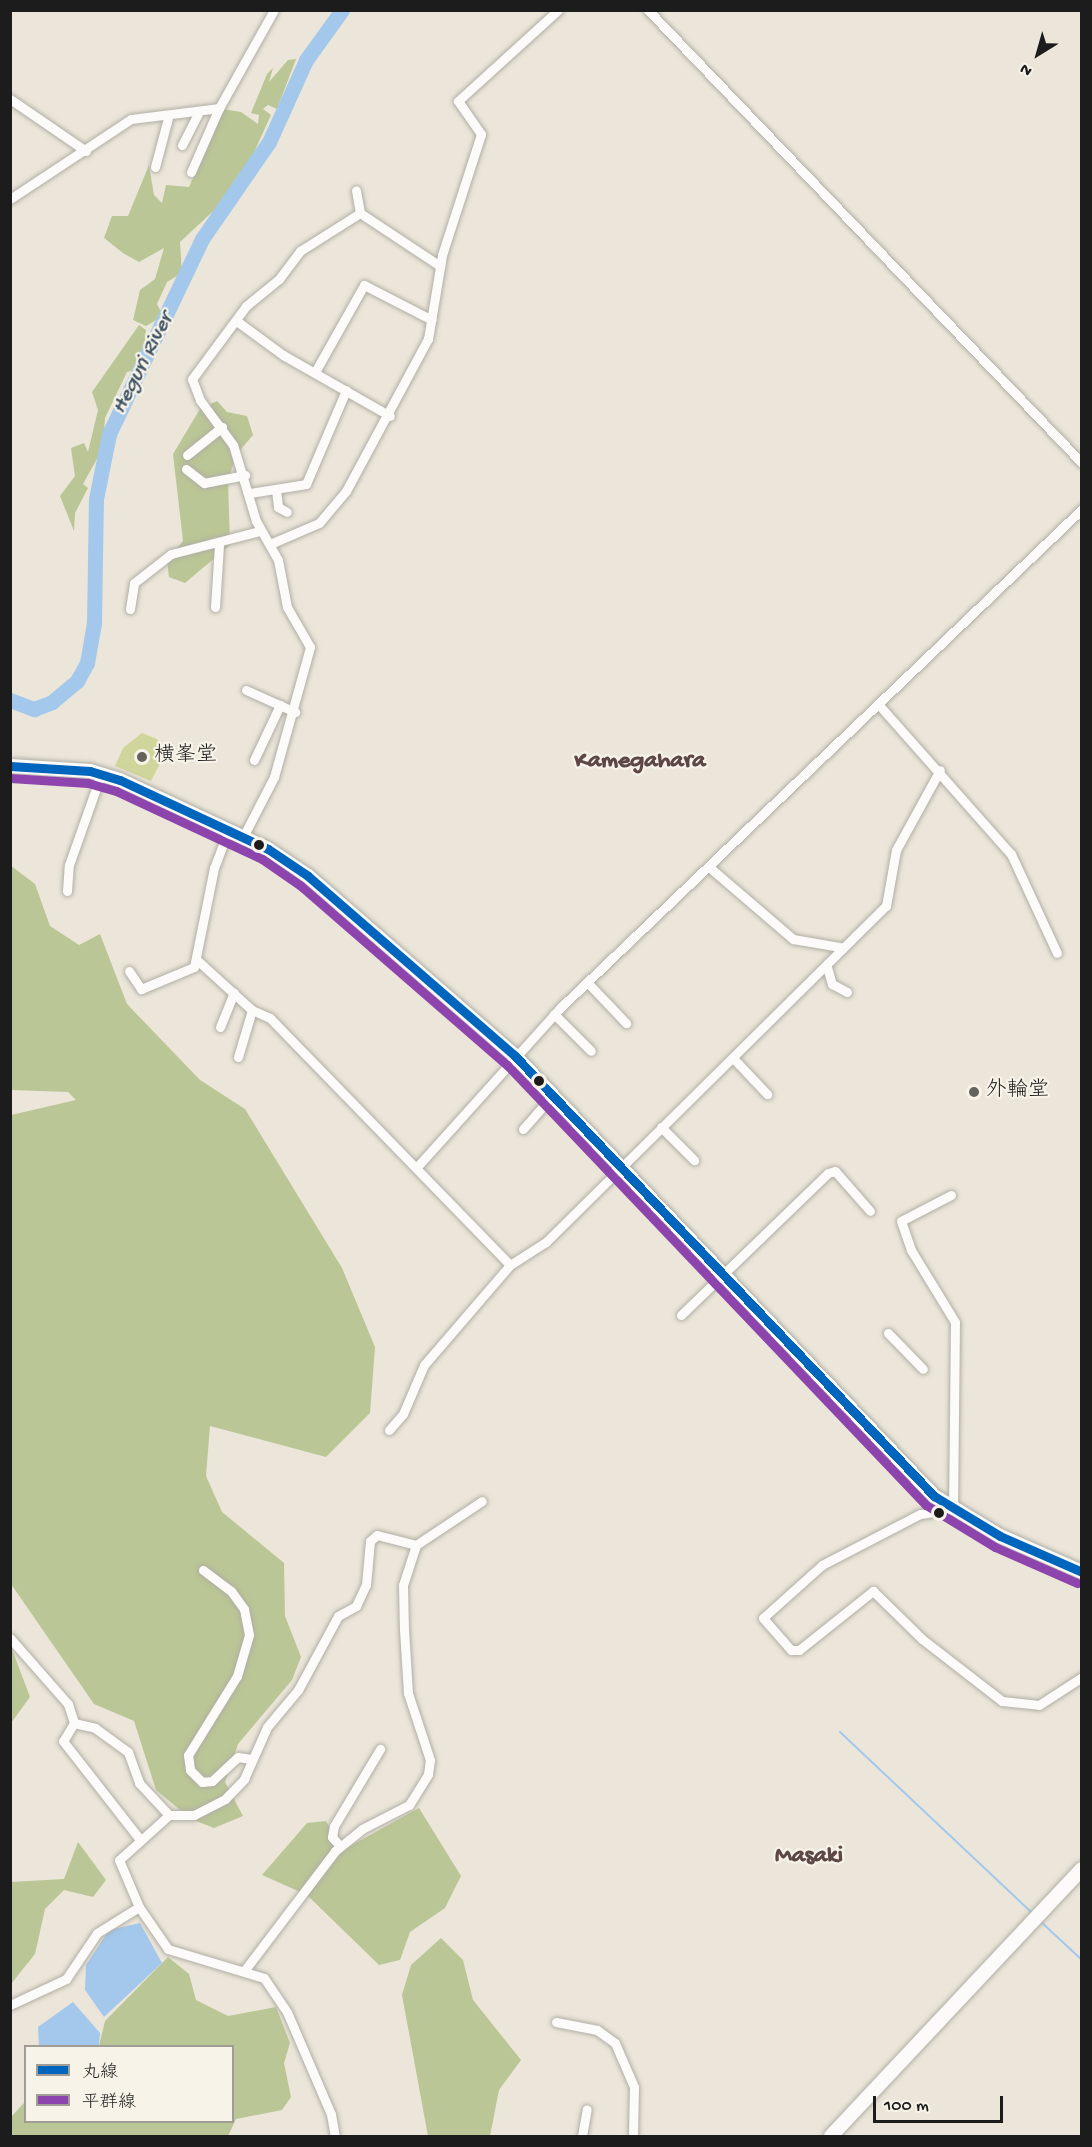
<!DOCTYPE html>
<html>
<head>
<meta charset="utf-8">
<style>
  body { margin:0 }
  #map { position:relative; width:1092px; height:2147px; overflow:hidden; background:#ebe6d9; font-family:"Gochi Hand","Klee One",sans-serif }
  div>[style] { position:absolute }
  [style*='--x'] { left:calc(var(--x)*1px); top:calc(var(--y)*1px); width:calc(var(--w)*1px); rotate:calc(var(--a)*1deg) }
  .green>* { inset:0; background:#d0d59c }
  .forest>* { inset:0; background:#bac695 }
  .water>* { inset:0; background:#a3c8eb }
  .stream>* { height:2px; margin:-1px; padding:0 1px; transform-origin:1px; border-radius:1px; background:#a3c8eb }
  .river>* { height:15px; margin:-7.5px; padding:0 7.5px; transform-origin:7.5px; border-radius:7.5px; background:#a3c8eb }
  .roads { filter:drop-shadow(0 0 2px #b1aea6) drop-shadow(0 0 2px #b1aea6) }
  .street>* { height:9px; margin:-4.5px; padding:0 4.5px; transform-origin:4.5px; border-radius:4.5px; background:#fcfbf9 }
  .secondary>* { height:14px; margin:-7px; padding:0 7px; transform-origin:7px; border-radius:7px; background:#fcfbf9 }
  .bus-1>* { height:9px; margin:-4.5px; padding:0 4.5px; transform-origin:4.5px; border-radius:4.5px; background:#0065bd }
  .bus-2>* { height:9px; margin:-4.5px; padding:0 4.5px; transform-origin:4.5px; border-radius:4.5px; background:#8e44ad }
  .dots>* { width:16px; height:16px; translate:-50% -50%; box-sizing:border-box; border:3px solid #f7f3e8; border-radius:50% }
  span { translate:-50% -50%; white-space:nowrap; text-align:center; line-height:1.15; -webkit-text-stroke:4.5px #f7f3e8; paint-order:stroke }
  .poi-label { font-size:21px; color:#1c1c1c }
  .left { translate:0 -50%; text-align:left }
  .water-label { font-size:22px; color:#405467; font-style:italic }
  .quarter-label { font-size:24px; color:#5d4745; font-weight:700 }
  .frame { position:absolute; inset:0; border:12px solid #1c1c1c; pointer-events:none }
  .legend { position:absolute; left:24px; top:2045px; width:210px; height:78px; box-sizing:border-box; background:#f7f3e8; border:2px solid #9f9d96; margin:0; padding:8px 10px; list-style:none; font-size:18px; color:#1c1c1c }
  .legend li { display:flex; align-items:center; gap:12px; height:30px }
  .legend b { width:30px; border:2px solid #9f9d96 }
  .north { position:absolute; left:1008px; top:24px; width:60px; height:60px; -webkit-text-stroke:4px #f7f3e8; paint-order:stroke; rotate:217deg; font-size:16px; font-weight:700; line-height:24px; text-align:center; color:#1c1c1c }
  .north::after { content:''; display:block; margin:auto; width:21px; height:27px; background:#1c1c1c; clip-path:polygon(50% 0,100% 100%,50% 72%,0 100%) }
  .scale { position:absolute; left:873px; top:2096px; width:130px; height:27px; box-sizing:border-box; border:3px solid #1c1c1c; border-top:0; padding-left:8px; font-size:18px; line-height:21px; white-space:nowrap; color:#1c1c1c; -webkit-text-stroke:4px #f7f3e8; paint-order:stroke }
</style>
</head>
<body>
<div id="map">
  <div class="green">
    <div style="clip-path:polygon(142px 733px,157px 739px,164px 756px,151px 781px,115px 766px,123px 748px)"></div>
  </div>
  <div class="forest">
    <div style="clip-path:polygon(296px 59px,277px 109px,268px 105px,263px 109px,271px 115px,238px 188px,180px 242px,182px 273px,167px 282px,157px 304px,163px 316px,146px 326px,133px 320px,140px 290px,155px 279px,164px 248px,139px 262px,123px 253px,104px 238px,112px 216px,128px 216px,149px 165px,154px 195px,162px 203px,166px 185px,189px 187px,223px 109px,241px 112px,258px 124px,259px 115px,251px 113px,267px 74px,273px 68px,269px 82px,288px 60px)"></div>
    <div style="clip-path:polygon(139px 325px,146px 330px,144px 351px,138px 353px,134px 370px,127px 372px,105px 418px,103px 448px,83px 484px,88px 488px,75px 513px,74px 531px,60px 496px,75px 476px,71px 448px,84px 443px,88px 452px,98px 410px,92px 392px)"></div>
    <div style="clip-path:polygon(217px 401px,227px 412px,247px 416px,253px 435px,236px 455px,228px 481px,230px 545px,185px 583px,169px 577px,167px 560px,183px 541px,173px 454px,200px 409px)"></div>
    <div style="clip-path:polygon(10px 865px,35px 884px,50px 926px,79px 945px,100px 934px,127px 1004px,200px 1080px,245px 1109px,342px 1268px,375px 1347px,370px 1413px,326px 1457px,210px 1426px,206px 1476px,222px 1512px,284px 1563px,285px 1616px,301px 1657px,292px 1680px,238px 1744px,225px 1782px,243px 1816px,214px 1828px,191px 1819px,156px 1790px,134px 1721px,94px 1704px,11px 1584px,11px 1115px,76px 1100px,68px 1092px,11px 1090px)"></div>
    <div style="clip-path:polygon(10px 1644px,30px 1697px,11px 1723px,10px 1723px)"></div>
    <div style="clip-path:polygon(419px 1808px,461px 1876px,445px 1908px,410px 1932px,400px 1960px,379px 1965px,307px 1895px,262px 1875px,307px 1823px,326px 1821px,343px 1850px)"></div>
    <div style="clip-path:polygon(78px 1842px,106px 1880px,93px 1897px,64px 1890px,45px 1909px,35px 1954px,11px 1984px,11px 1882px,64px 1879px)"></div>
    <div style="clip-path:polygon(441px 1938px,463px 1960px,473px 2000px,521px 2060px,499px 2090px,490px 2136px,428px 2136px,402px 1995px,411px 1965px)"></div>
    <div style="clip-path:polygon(168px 1957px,189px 1974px,196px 2000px,228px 2016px,276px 2007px,290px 2043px,284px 2063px,291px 2097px,282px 2110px,236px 2119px,228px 2136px,11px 2136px,10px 2118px,25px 2102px,26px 2122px,232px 2122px,232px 2046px,99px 2046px,105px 2021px)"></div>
  </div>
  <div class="water">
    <div style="clip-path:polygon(140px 1923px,162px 1963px,104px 2017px,85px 1990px,86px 1965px,109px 1930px)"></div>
    <div style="clip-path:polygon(73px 2002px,100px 2033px,99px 2046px,39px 2046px,38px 2027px)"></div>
  </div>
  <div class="stream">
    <div style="--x:840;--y:1732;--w:264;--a:43.3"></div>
    <div style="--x:1040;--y:1921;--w:57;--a:42.9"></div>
  </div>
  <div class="river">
    <div style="--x:10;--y:700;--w:26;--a:21"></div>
    <div style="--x:34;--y:709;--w:19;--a:-21"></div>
    <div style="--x:52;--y:702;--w:33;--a:-40"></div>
    <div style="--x:77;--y:681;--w:21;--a:-61"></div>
    <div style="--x:87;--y:663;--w:41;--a:-80.1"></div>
    <div style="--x:94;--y:623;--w:124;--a:-89.1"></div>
    <div style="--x:96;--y:499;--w:66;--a:-78.7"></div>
    <div style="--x:109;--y:434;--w:216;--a:-64.5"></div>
    <div style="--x:202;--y:239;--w:118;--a:-55.4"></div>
    <div style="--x:269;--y:142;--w:90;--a:-65.7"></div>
    <div style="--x:306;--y:60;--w:62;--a:-54.2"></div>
  </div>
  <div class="roads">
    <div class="street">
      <div style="--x:648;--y:10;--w:627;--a:46.23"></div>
      <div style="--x:10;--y:99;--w:92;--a:34.4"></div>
      <div style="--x:182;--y:145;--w:36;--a:-63"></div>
      <div style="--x:155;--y:167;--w:51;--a:-75.1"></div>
      <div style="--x:191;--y:172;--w:70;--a:-66.4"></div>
      <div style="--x:10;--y:199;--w:145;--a:-33.5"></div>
      <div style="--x:131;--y:119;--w:89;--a:-7.1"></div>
      <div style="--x:219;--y:108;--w:112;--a:-60.7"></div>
      <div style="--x:360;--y:213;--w:96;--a:33.5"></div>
      <div style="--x:238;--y:322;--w:56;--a:36.3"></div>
      <div style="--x:283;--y:355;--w:123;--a:29.7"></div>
      <div style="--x:315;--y:372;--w:100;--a:-60.6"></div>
      <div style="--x:364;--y:285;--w:76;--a:27.2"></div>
      <div style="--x:187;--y:455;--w:45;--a:-38.7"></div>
      <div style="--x:186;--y:469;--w:23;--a:38"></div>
      <div style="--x:204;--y:483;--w:42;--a:-11"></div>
      <div style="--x:276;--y:490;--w:17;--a:83"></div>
      <div style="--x:278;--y:507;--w:10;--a:29"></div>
      <div style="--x:250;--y:493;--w:57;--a:-9.1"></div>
      <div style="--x:306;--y:484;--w:102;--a:-66.9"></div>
      <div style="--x:270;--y:544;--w:53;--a:-23.2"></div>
      <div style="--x:319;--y:523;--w:42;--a:-49.8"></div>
      <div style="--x:346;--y:491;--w:173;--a:-61.7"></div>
      <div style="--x:428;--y:339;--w:85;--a:-80.5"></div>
      <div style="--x:442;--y:255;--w:127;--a:-72.1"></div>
      <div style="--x:481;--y:134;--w:40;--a:-124.9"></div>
      <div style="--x:458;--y:101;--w:135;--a:-42.3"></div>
      <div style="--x:215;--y:607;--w:62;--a:-86.3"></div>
      <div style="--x:130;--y:609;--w:26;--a:-81"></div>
      <div style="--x:134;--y:583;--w:47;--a:-38.1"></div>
      <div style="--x:171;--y:554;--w:92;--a:-14.5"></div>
      <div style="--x:246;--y:690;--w:54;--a:24.2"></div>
      <div style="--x:879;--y:705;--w:199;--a:48.5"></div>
      <div style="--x:1011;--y:854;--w:109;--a:65.1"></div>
      <div style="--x:254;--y:760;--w:61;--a:-64.7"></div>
      <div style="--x:243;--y:837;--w:68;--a:-62.7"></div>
      <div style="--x:274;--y:777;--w:135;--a:-74.5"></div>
      <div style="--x:310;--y:647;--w:46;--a:-119.9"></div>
      <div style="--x:287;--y:607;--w:48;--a:-100.8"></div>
      <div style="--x:278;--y:560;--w:45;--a:-119.4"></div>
      <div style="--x:256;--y:521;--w:79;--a:-106.8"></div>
      <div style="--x:233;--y:445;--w:56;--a:-126.3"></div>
      <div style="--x:200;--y:400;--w:22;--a:-111"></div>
      <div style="--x:192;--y:379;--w:91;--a:-53.5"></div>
      <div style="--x:246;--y:306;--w:43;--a:-39.3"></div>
      <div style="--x:279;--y:279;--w:35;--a:-53"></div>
      <div style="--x:300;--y:251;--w:71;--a:-32.3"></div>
      <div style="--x:360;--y:213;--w:23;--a:-100"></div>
      <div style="--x:709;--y:867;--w:111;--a:40.6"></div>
      <div style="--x:793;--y:939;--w:48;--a:9.7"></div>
      <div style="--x:67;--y:891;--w:26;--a:-86"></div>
      <div style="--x:69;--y:865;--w:96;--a:-70.6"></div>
      <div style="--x:197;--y:960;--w:74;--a:42.3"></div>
      <div style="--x:252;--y:1010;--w:20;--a:24"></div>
      <div style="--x:270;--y:1018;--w:344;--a:45.8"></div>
      <div style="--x:827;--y:967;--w:18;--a:74"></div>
      <div style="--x:832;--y:984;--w:17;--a:28"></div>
      <div style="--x:129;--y:971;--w:22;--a:56"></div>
      <div style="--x:141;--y:989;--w:57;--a:-22.5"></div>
      <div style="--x:194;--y:967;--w:101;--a:-78.6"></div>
      <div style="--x:214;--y:868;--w:40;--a:-69"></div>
      <div style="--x:587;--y:982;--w:57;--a:46.4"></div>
      <div style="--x:554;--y:1014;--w:52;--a:45"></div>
      <div style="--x:220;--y:1027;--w:37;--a:-68"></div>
      <div style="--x:238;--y:1057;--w:49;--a:-73.4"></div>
      <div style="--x:733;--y:1058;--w:50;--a:46.6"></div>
      <div style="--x:661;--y:1127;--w:47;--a:45"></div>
      <div style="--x:523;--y:1129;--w:45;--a:-48.6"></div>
      <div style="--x:416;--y:1168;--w:215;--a:-48"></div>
      <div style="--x:560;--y:1008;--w:722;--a:-43.71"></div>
      <div style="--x:951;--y:1195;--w:56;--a:152.5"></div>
      <div style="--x:901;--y:1221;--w:31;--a:71"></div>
      <div style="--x:911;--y:1250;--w:84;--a:58.6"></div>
      <div style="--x:955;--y:1322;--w:187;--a:90.6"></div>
      <div style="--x:953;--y:1509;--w:33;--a:171"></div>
      <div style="--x:920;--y:1514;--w:110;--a:152.5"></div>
      <div style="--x:822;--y:1565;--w:79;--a:138.1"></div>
      <div style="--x:763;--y:1618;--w:43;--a:48.8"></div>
      <div style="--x:791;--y:1650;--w:8;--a:0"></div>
      <div style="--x:799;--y:1650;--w:95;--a:-38.6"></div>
      <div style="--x:873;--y:1591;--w:69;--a:44.4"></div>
      <div style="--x:922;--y:1639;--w:101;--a:37.8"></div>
      <div style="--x:1002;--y:1701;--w:37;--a:6"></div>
      <div style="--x:1039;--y:1705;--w:51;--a:-33.1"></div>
      <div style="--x:681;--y:1315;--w:204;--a:-44"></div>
      <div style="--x:828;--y:1173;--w:7;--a:-16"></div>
      <div style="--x:835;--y:1171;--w:53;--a:48.8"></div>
      <div style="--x:888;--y:1333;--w:50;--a:45.8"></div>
      <div style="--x:389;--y:1430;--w:21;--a:-49"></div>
      <div style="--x:403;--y:1414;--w:53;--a:-66.8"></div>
      <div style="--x:424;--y:1365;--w:132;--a:-49.3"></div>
      <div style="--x:510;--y:1265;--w:43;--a:-32.6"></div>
      <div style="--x:546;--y:1242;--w:478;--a:-44.7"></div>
      <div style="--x:886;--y:906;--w:57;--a:-79.9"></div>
      <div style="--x:896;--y:850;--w:91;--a:-61.2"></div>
      <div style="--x:203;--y:1570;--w:35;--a:37"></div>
      <div style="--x:231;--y:1591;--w:22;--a:54"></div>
      <div style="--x:244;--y:1609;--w:26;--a:79"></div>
      <div style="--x:249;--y:1635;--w:43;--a:106.3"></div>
      <div style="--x:237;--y:1676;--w:93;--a:121.8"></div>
      <div style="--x:188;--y:1755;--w:15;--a:82"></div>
      <div style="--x:190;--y:1770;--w:17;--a:45"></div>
      <div style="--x:202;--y:1782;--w:10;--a:-6"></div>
      <div style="--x:212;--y:1781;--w:35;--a:-43"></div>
      <div style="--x:238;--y:1757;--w:13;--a:9"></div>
      <div style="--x:10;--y:1638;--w:88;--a:48.7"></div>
      <div style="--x:68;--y:1704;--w:20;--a:72"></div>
      <div style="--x:74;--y:1723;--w:22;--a:13"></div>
      <div style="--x:95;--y:1728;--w:41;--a:36"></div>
      <div style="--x:128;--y:1752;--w:33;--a:70"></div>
      <div style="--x:139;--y:1783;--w:44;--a:46.8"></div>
      <div style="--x:169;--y:1815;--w:25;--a:0"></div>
      <div style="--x:194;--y:1815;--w:35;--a:-27"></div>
      <div style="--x:225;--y:1799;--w:28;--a:-46"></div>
      <div style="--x:244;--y:1779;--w:57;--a:-66.1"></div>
      <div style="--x:267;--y:1727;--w:48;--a:-50"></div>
      <div style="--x:298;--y:1690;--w:84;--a:-61.6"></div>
      <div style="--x:338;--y:1616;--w:21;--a:-29"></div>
      <div style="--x:356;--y:1606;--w:23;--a:-65"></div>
      <div style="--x:366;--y:1585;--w:44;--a:-84.8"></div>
      <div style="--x:370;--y:1541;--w:9;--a:-41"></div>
      <div style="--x:377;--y:1535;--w:40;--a:14.4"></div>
      <div style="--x:416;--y:1545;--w:79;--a:-33.7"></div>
      <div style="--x:74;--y:1723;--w:21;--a:121"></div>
      <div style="--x:63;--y:1741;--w:122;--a:52"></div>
      <div style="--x:169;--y:1815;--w:67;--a:138"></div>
      <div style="--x:119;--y:1860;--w:51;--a:66.9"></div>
      <div style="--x:139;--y:1907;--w:51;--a:55.4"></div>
      <div style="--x:168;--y:1949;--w:100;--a:16.8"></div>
      <div style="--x:264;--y:1978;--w:41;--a:55.9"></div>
      <div style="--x:287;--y:2012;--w:111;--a:66.7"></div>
      <div style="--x:331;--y:2114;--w:22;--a:80"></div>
      <div style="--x:340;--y:1846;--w:12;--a:-132"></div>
      <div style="--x:332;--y:1837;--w:11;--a:-80"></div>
      <div style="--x:334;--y:1826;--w:90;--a:-59.1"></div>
      <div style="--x:244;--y:1971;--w:151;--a:-52.8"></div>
      <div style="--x:335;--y:1851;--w:35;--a:-39"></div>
      <div style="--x:362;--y:1829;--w:53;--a:-27.1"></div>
      <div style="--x:409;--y:1805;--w:36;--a:-58"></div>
      <div style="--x:428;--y:1774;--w:14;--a:-82"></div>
      <div style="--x:430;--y:1760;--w:71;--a:-108.2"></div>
      <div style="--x:408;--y:1693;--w:63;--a:-93.6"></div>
      <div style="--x:404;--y:1630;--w:45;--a:-91.3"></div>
      <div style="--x:403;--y:1585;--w:42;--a:-72"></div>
      <div style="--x:10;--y:2005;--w:62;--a:-24.9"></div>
      <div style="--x:66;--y:1979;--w:55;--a:-56"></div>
      <div style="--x:97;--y:1933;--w:49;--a:-31.8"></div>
      <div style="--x:556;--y:2022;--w:42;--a:11"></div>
      <div style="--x:597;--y:2030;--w:22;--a:36"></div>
      <div style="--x:615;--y:2043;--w:48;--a:66.6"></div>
      <div style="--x:634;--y:2087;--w:49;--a:91.2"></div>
      <div style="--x:582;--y:2136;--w:27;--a:-80"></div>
    </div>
    <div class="secondary">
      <div style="--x:10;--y:766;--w:80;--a:3.6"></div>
      <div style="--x:90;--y:771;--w:31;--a:17"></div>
      <div style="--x:120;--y:780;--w:163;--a:25"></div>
      <div style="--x:268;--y:849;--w:48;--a:34"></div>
      <div style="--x:308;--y:876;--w:274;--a:41"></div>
      <div style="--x:515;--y:1056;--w:608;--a:46.4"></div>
      <div style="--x:934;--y:1496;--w:77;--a:31.2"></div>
      <div style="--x:1000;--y:1536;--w:90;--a:23.7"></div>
      <div style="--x:831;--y:2136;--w:366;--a:-46.8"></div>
    </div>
  </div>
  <div class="bus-1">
    <div style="--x:10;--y:766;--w:80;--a:3.6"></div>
    <div style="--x:90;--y:771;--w:31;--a:17"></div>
    <div style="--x:120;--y:780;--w:163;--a:25"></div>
    <div style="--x:268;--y:849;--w:48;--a:34"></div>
    <div style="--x:308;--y:876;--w:274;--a:41"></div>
    <div style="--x:515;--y:1056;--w:608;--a:46.4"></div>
    <div style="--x:934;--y:1496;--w:77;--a:31.2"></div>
    <div style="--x:1000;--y:1536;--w:90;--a:23.7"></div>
  </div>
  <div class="bus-2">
    <div style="--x:10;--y:778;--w:78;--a:3.7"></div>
    <div style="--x:88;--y:783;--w:29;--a:16"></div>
    <div style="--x:116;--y:791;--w:161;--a:25"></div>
    <div style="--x:262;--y:859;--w:47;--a:34.7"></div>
    <div style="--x:301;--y:886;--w:273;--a:41"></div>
    <div style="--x:507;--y:1065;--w:608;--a:46.4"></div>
    <div style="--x:926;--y:1505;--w:81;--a:31.3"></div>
    <div style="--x:995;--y:1547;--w:90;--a:23.7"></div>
  </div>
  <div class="dots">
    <div style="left:142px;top:757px;background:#64635e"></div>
    <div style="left:259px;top:845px;background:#1c1c1c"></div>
    <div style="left:539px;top:1081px;background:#1c1c1c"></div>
    <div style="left:974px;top:1092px;background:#64635e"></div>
    <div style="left:939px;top:1513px;background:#1c1c1c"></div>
  </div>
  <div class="poi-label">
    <span class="left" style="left:154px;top:757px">横峯堂</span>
    <span class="left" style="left:986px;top:1092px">外輪堂</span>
  </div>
  <div class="water-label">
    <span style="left:144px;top:364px;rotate:-63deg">Heguri River</span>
  </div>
  <div class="quarter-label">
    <span style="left:640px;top:762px">Kamegahara</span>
    <span style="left:809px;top:1857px">Masaki</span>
  </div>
  <div class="frame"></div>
  <ul class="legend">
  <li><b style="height:8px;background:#0065bd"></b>丸線</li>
  <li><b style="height:8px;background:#8e44ad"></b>平群線</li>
  </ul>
  <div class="north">N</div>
  <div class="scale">100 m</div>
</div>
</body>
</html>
